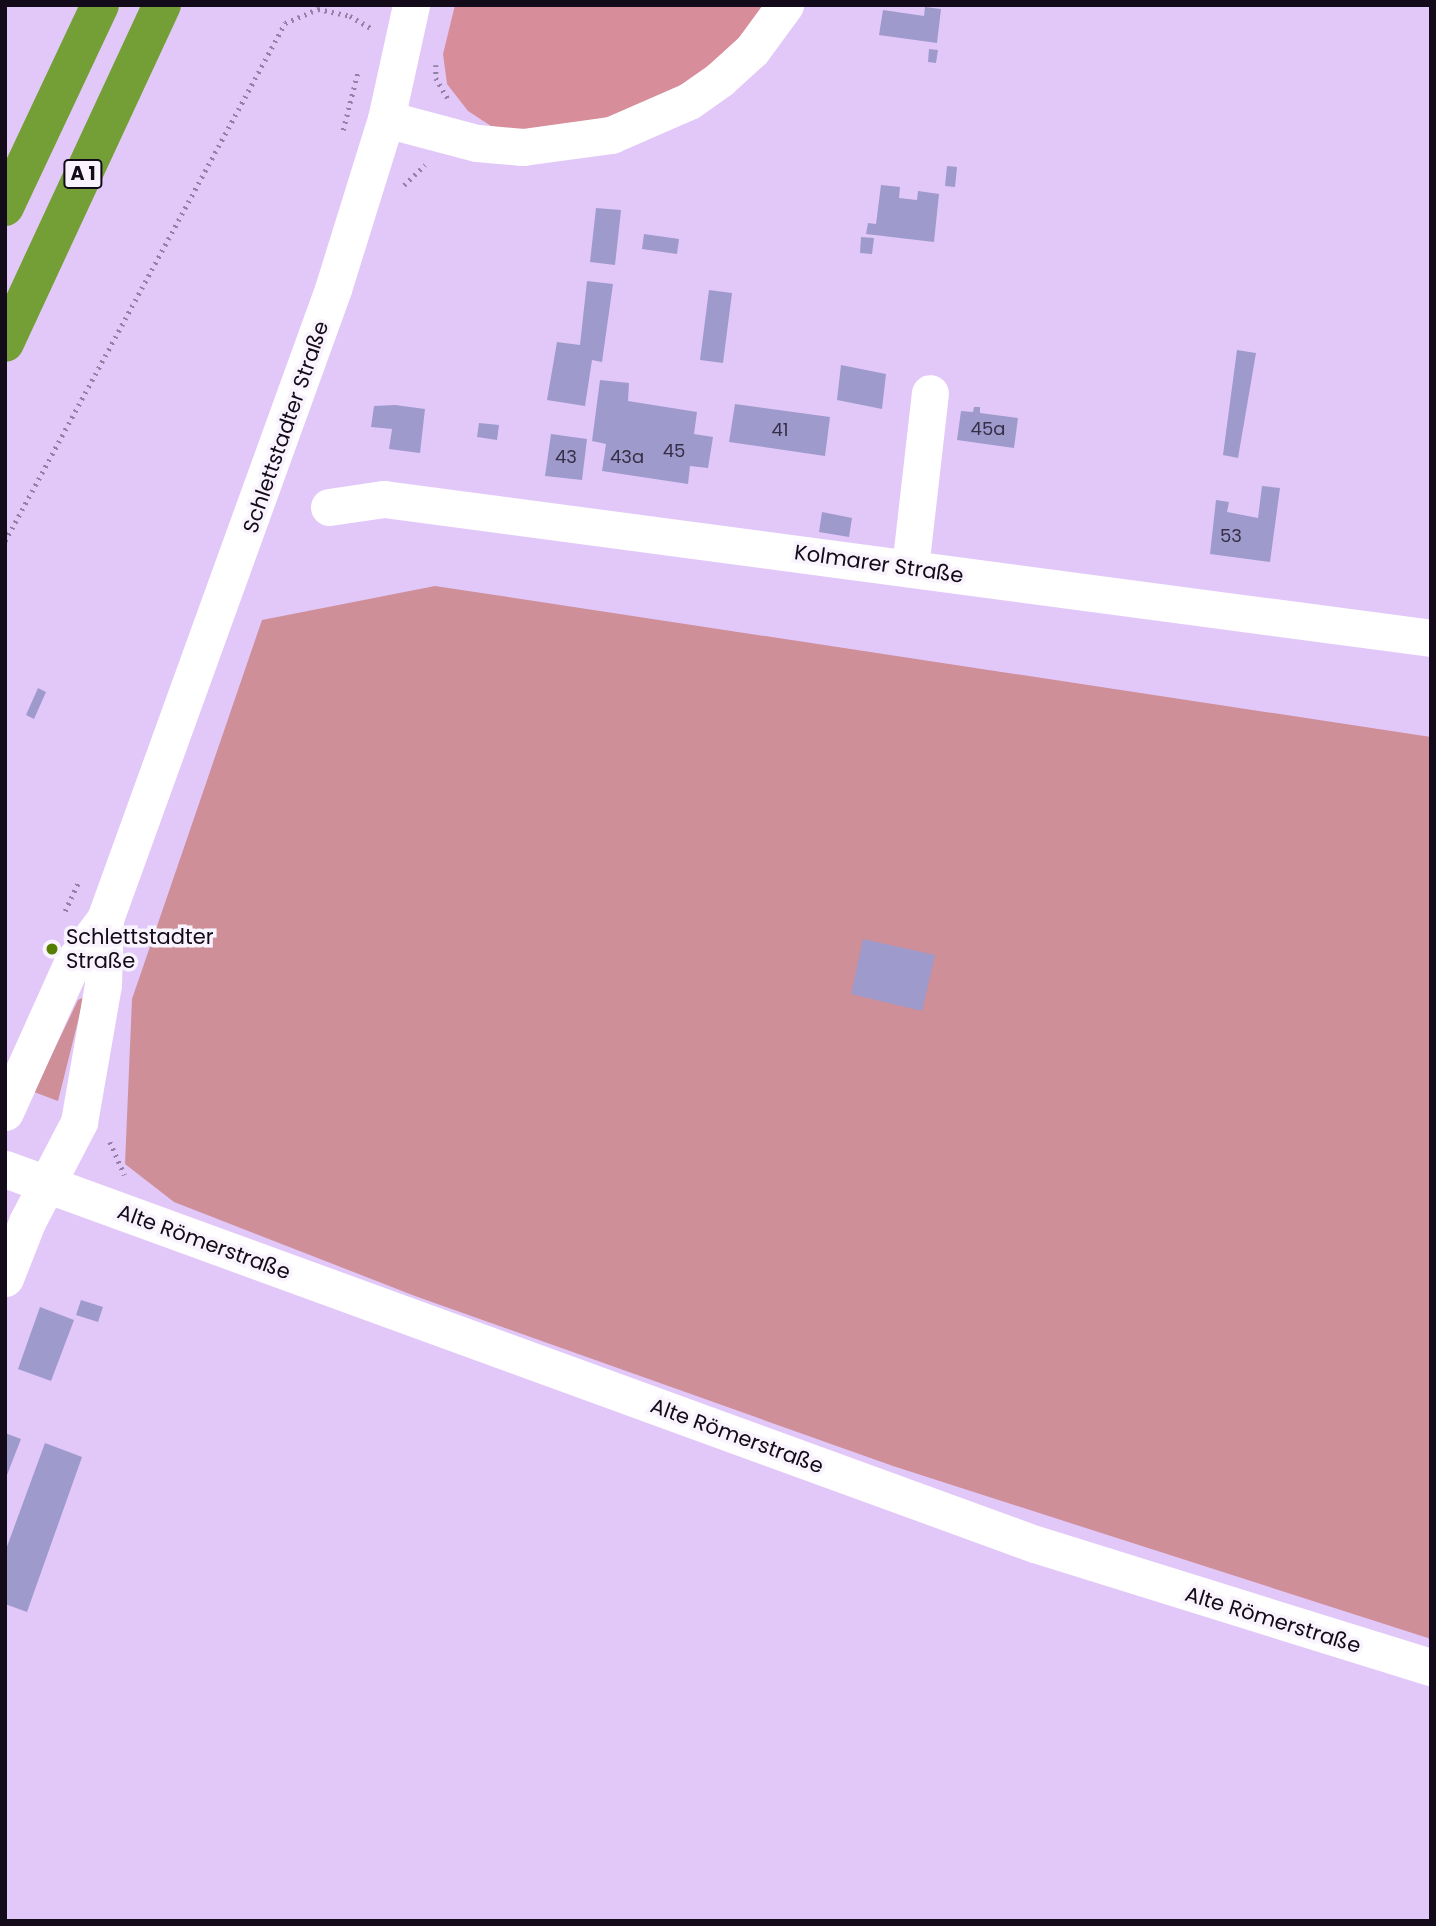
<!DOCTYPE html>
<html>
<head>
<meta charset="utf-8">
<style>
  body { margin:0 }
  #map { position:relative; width:1436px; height:1926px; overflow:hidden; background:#e2c8f9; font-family:Poppins,sans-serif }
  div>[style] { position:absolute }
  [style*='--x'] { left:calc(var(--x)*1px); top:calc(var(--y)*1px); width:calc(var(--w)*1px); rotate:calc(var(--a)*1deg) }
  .green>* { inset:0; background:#ce8f99 }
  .forest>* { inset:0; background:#d78e9a }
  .building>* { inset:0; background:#9e9acc }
  .path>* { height:4.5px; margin-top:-2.25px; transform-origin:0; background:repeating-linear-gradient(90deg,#9380a4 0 2px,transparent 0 7px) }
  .minor>* { height:37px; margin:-18.5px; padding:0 18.5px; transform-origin:18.5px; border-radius:18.5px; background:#fff }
  .highway>* { height:38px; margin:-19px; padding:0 19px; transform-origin:19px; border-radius:19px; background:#749f36 }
  .dots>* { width:19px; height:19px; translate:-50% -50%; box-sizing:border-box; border:4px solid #f8f3fd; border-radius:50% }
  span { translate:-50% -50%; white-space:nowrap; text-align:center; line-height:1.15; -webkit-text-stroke:7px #f8f3fd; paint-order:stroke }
  .number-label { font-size:18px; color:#362e46 }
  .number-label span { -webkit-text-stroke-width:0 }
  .shield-label span { padding:2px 5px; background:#f8f3fd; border:2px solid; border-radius:5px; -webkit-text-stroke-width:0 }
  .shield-label { font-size:19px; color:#130a1a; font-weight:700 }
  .street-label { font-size:21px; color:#130a1a }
  .poi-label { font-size:21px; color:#130a1a }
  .left { translate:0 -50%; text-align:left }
  .frame { position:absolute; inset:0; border:7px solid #130a1a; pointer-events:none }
</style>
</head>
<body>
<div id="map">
  <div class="green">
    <div style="clip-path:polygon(435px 586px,1431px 737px,1431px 1639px,893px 1466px,415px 1296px,174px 1202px,125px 1164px,132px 999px,262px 620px)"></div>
    <div style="clip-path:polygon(84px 997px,58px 1101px,34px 1092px,78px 1000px)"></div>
  </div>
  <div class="forest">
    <div style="clip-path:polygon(455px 5px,763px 5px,743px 34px,700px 74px,650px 105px,600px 121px,518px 131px,491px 126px,468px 111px,447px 84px,443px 54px)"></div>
  </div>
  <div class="building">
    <div style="clip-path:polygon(925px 7px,941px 9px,937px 43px,879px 35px,883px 10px,924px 16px)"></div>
    <div style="clip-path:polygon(929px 49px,938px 50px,936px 63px,928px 62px)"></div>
    <div style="clip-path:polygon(947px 166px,957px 167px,955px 187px,945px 186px)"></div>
    <div style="clip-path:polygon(881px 185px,900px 187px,899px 198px,917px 200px,918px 191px,939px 194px,934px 242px,866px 234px,868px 223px,876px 224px)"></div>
    <div style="clip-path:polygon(596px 208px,621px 210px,615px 265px,590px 262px)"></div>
    <div style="clip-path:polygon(644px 234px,679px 239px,677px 254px,642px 249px)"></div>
    <div style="clip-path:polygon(861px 237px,874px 238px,872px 254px,860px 253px)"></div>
    <div style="clip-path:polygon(587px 281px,613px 284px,602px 362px,592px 360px,585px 406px,547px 400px,557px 342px,580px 345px)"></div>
    <div style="clip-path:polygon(709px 290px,732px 293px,723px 363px,700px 360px)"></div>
    <div style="clip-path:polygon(1237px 350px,1256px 353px,1238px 458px,1223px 455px)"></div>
    <div style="clip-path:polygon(841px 365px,886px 374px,882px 409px,837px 400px)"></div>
    <div style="clip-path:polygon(600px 380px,629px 383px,628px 401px,697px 412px,694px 434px,713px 437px,708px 468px,690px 466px,688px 484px,602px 471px,606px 444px,592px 441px)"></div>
    <div style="clip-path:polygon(735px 404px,830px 417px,825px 456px,729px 442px)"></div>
    <div style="clip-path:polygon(395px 405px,425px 409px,420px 453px,389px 449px,392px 429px,371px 427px,374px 406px)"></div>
    <div style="clip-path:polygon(974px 407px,980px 407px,980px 413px,1018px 418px,1014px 448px,957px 440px,961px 411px,973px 412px)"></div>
    <div style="clip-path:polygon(479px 423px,499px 425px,497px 440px,477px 437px)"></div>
    <div style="clip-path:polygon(551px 434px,587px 439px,582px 480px,545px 476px)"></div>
    <div style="clip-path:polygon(1262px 486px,1280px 488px,1270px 562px,1210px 554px,1216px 500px,1229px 502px,1227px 512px,1258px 518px)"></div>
    <div style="clip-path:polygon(822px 512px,852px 518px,849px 537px,819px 532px)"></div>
    <div style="clip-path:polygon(38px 688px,46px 692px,34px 719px,26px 715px)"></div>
    <div style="clip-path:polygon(863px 939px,935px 955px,922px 1011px,851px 994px)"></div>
    <div style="clip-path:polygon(81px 1300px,103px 1307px,98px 1322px,76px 1315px)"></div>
    <div style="clip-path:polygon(40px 1307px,74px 1320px,51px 1381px,18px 1369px)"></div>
    <div style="clip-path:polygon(5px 1433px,21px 1439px,5px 1480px)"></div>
    <div style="clip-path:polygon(45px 1443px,82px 1457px,27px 1612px,5px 1604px,5px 1552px)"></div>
  </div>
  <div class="path">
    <div style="--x:436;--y:65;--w:13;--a:90"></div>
    <div style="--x:436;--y:78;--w:24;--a:60"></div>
    <div style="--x:343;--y:130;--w:61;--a:-75.7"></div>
    <div style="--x:404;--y:185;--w:29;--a:-44"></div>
    <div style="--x:5;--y:541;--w:589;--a:-61.61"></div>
    <div style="--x:285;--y:23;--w:36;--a:-23"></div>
    <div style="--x:318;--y:9;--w:33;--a:12"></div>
    <div style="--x:350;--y:16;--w:24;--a:30"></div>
    <div style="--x:65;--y:911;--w:31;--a:-65"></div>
    <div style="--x:110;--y:1142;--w:36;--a:66"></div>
  </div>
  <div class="minor">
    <div style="--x:386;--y:119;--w:94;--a:14.8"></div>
    <div style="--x:477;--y:143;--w:46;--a:5"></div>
    <div style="--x:523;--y:147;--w:89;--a:-7.8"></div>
    <div style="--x:611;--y:135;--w:85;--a:-23.6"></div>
    <div style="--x:689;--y:101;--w:38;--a:-35"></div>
    <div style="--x:720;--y:79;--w:43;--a:-42.2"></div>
    <div style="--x:752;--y:50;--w:56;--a:-53.7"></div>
    <div style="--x:329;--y:507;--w:56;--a:-8.3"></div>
    <div style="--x:384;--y:499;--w:1056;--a:7.56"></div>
    <div style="--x:910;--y:568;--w:176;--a:-83.5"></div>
    <div style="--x:5;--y:1112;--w:163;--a:-65.8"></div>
    <div style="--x:72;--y:963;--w:55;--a:-53.1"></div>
    <div style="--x:5;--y:1169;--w:1096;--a:20.01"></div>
    <div style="--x:1035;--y:1544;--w:415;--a:17.3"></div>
    <div style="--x:5;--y:1278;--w:60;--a:-68.6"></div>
    <div style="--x:27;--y:1222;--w:113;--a:-62.5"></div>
    <div style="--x:79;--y:1122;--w:139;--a:-80.1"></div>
    <div style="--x:103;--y:985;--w:66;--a:-88.3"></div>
    <div style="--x:105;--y:919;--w:670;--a:-70.1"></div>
    <div style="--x:333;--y:289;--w:178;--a:-72.7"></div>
    <div style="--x:386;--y:119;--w:117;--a:-77.6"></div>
  </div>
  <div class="highway">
    <div style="--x:5;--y:207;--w:223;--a:-64.8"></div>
    <div style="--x:5;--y:343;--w:373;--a:-65.1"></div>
  </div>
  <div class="dots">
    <div style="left:52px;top:949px;background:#557e00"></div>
  </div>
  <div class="number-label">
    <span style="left:988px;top:429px">45a</span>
    <span style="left:780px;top:430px">41</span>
    <span style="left:674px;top:451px">45</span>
    <span style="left:566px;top:457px">43</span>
    <span style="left:627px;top:457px">43a</span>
    <span style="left:1231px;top:536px">53</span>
  </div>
  <div class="shield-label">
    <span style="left:83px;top:174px">A 1</span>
  </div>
  <div class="street-label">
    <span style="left:286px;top:427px;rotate:-71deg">Schlettstadter Straße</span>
    <span style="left:879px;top:564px;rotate:8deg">Kolmarer Straße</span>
    <span style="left:204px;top:1242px;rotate:20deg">Alte Römerstraße</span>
    <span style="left:737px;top:1436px;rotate:20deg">Alte Römerstraße</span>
    <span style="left:1273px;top:1620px;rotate:17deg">Alte Römerstraße</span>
  </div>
  <div class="poi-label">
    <span class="left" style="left:66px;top:949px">Schlettstadter<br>Straße</span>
  </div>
  <div class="frame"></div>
</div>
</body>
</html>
